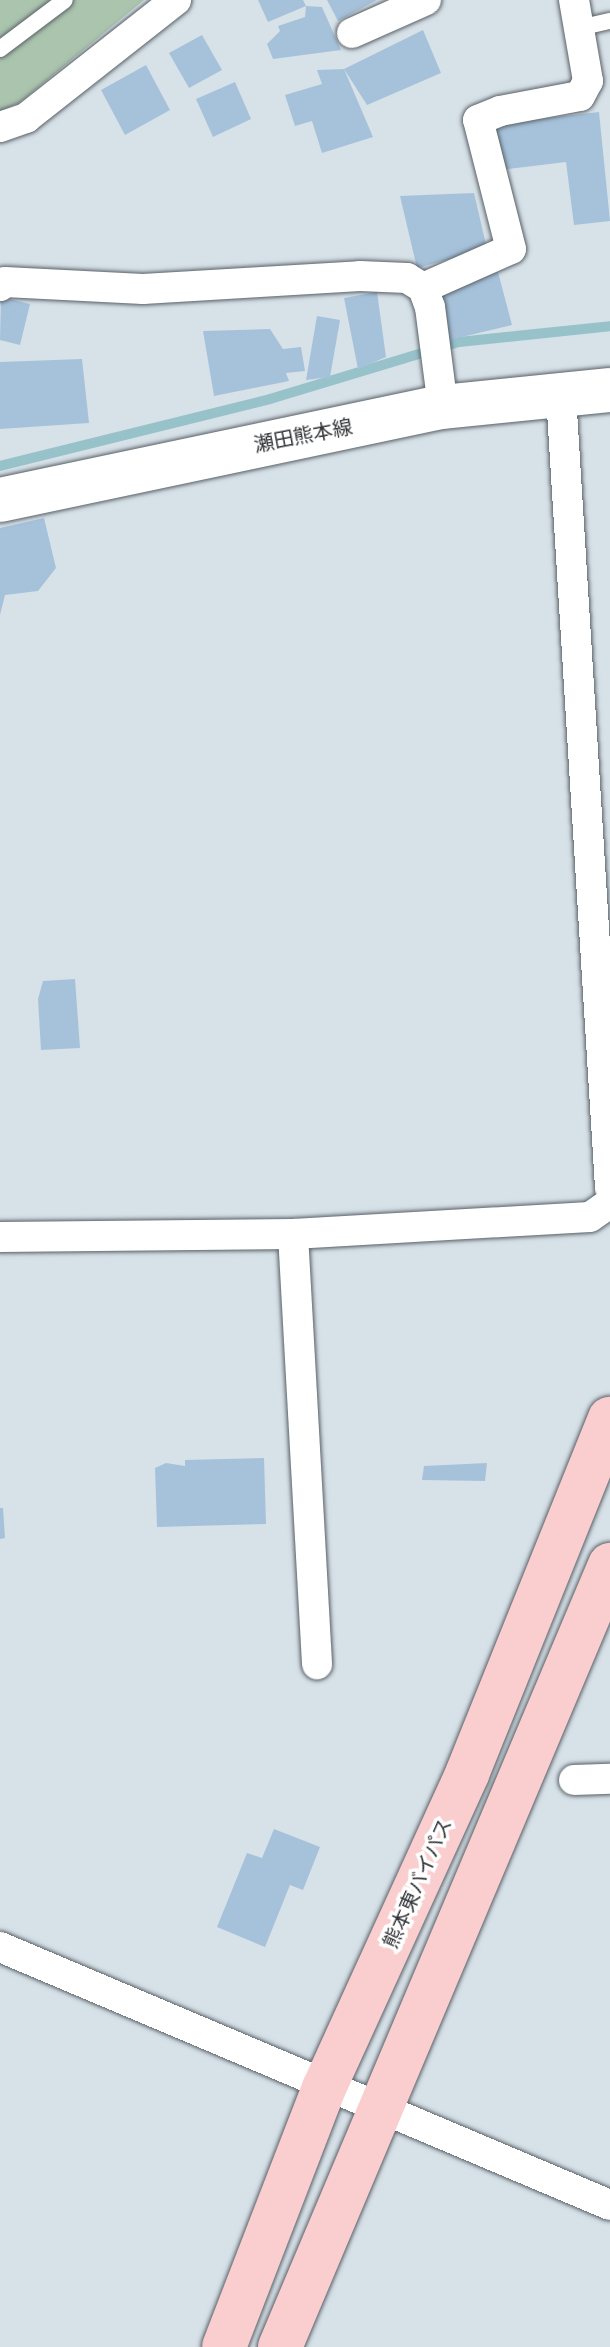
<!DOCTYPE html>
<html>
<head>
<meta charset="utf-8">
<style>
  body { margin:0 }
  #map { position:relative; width:610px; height:2347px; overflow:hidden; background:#d7e1e8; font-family:"Open Sans","Noto Sans JP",sans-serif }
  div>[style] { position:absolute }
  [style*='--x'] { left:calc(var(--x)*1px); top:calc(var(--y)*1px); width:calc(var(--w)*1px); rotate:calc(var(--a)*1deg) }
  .green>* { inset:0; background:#abc4ae }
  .stream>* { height:10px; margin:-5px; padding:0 5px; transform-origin:5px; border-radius:5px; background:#97c2ca }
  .building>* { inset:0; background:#a6c2db }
  .roads { filter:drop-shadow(0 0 2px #596168) drop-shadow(0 0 2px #596168) }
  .service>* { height:16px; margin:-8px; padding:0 8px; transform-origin:8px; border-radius:8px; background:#fff }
  .minor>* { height:30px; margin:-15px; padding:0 15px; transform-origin:15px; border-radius:15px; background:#fff }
  .secondary>* { height:44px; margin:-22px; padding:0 22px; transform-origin:22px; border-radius:22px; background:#fff }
  .trunk>* { height:44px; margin:-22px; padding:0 22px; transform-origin:22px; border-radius:22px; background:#facece }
  span { translate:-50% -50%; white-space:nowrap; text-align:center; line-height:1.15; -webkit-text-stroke:7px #fff; paint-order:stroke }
  .street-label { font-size:20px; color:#313437 }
</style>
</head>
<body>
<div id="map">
  <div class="green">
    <div style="clip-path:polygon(0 0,144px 0,19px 103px,0 111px)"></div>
  </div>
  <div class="stream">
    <div style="--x:0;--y:466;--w:278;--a:-13.9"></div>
    <div style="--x:270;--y:399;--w:197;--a:-16.8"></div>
    <div style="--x:459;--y:342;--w:152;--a:-6"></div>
  </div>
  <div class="building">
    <div style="clip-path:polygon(258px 0,303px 0,306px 6px,268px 22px)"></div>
    <div style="clip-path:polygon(327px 0,377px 0,338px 21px)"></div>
    <div style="clip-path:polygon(306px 6px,322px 7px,341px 50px,273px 59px,267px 44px,280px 31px,278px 26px,305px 17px)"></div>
    <div style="clip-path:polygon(423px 30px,441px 73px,367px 105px,344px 69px,373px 137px,322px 153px,312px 121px,295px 126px,285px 95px,322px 84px,317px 70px,344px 69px)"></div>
    <div style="clip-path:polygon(202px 35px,222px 70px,189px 88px,169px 53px)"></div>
    <div style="clip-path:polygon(146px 65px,170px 110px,125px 135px,101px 90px)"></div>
    <div style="clip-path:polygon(235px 82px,251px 119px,213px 137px,196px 99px)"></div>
    <div style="clip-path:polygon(599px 112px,610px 221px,574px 225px,566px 162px,500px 170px,494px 124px)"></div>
    <div style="clip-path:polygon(474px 193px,487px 249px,417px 268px,400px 196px)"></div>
    <div style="clip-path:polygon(498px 272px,512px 325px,445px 341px,432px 288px)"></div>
    <div style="clip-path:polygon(377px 292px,386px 357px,358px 369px,344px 298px)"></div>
    <div style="clip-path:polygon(1px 297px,30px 304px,20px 345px,0 340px)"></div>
    <div style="clip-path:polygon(317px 316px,340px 320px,330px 377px,306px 380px)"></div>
    <div style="clip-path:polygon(270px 329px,283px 349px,301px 347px,305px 371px,286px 373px,289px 381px,214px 396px,203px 331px)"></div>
    <div style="clip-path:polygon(82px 359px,89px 423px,0 429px,0 362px)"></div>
    <div style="clip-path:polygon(44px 518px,56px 568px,38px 591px,5px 595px,0 615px,0 528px)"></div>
    <div style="clip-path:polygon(75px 979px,80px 1048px,41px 1050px,38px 999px,43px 981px)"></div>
    <div style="clip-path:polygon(264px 1458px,266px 1524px,157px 1527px,155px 1468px,166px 1463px,185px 1466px,185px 1460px)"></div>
    <div style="clip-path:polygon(487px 1463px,485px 1481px,422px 1480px,424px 1466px)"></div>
    <div style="clip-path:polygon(0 1508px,3px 1508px,5px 1538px,0 1539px)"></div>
    <div style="clip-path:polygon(274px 1829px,320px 1847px,303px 1890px,290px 1885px,265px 1947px,217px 1927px,247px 1853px,262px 1858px)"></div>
  </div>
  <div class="roads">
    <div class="service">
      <div style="--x:579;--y:28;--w:32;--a:-13"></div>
      <div style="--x:0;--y:49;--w:81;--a:-37"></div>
    </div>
    <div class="minor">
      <div style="--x:352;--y:33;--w:81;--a:-24"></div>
      <div style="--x:0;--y:127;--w:28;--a:-19"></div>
      <div style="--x:26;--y:118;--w:191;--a:-38.2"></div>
      <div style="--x:0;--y:286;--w:6;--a:-39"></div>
      <div style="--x:5;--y:282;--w:138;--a:2.9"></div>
      <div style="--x:143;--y:289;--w:217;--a:-3.4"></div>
      <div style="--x:360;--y:276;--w:47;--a:2.4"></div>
      <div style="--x:407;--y:278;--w:19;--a:32"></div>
      <div style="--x:423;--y:288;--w:20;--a:70"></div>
      <div style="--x:430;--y:307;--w:101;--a:82.6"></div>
      <div style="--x:423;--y:288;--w:96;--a:-23.9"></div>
      <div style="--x:511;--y:249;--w:133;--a:-104.3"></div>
      <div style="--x:478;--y:120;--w:24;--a:-22"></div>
      <div style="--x:500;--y:111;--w:81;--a:-10.6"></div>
      <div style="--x:580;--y:96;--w:17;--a:-62"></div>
      <div style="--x:588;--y:81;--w:82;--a:-99.8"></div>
      <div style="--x:561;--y:395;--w:795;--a:86.46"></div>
      <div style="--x:293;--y:1234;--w:431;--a:86.8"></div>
      <div style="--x:0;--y:1237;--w:293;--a:-0.6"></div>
      <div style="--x:293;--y:1234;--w:297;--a:-3.3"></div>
      <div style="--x:590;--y:1217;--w:24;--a:-35"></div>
      <div style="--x:574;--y:1780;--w:36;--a:-2"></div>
      <div style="--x:0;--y:1947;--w:662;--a:22.93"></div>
    </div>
    <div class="secondary">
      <div style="--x:0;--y:500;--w:453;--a:-11.9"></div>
      <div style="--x:443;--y:407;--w:168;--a:-5.8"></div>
    </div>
    <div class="trunk">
      <div style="--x:224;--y:2347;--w:278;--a:-68.9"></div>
      <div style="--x:324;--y:2088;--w:345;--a:-65.5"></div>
      <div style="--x:467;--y:1774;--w:383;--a:-68.1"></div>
      <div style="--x:280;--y:2347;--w:849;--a:-67.12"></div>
    </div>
  </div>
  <div class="street-label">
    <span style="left:303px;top:435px;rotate:-11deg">瀬田熊本線</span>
    <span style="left:417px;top:1883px;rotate:-66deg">熊本東バイパス</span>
  </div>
</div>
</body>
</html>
